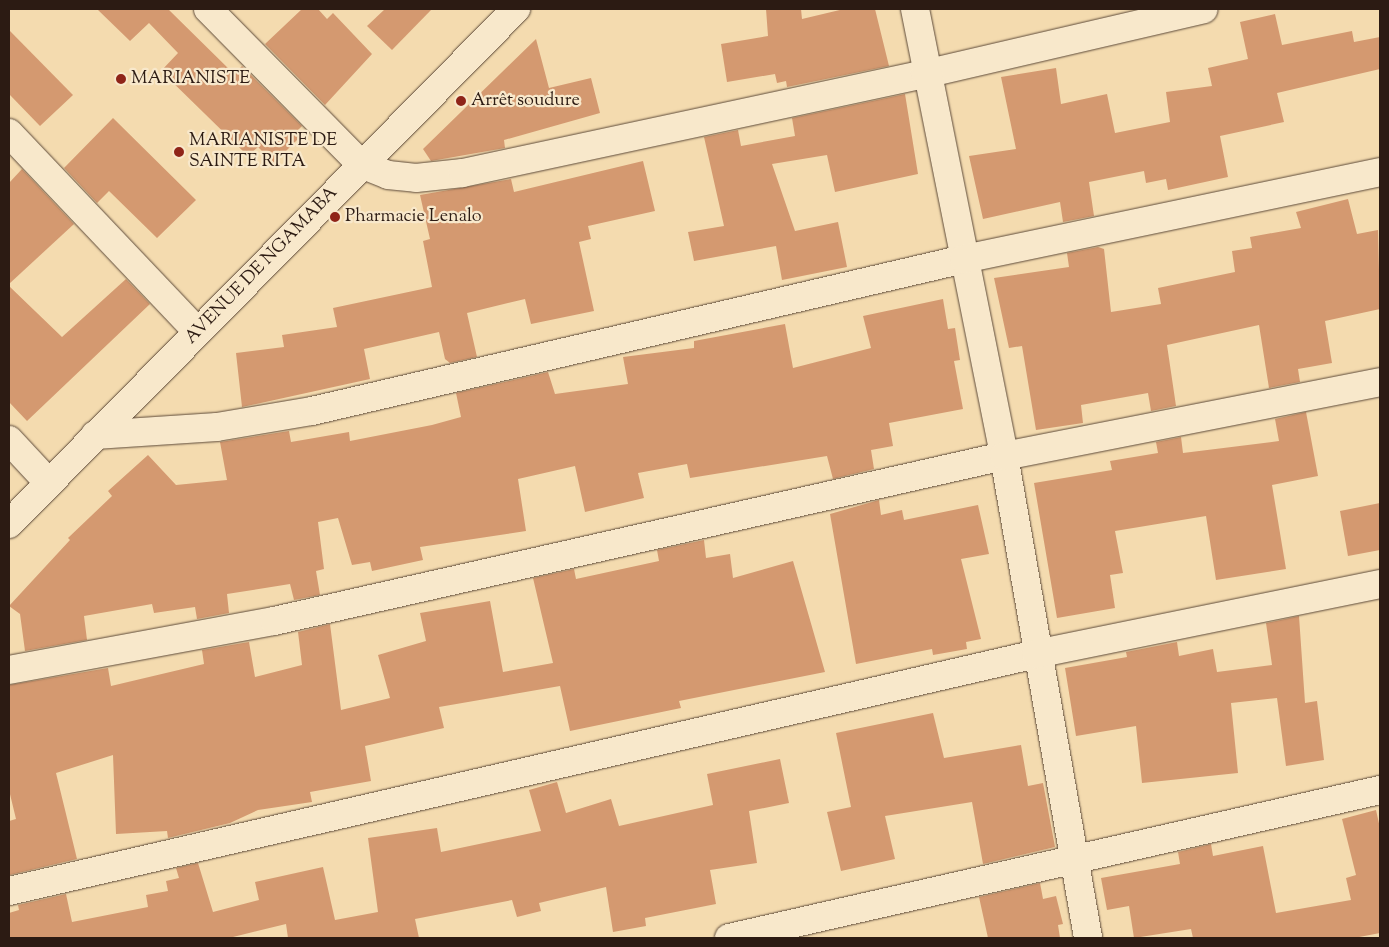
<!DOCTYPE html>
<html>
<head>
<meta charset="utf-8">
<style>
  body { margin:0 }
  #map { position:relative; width:1389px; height:947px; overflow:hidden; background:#f4dbaf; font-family:"Sorts Mill Goudy",serif }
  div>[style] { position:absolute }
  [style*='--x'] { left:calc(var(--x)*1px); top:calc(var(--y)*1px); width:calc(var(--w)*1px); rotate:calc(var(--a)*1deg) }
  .building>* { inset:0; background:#d49970 }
  .roads { filter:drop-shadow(0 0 1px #5e4b3a) drop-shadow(0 0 1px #5e4b3a) }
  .street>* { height:28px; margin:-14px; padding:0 14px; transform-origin:14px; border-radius:14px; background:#f8e8cb }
  .secondary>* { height:28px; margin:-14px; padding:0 14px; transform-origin:14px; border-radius:14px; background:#f8e8cb }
  .dots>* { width:14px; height:14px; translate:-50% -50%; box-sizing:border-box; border:2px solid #f8e8cb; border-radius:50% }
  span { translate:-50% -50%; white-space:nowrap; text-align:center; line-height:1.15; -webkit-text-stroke:4.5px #f8e8cb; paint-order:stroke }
  .poi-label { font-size:18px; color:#2c1b13 }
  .left { translate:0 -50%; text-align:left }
  .street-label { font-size:18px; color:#2c1b13 }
  .frame { position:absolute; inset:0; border:10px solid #2c1b13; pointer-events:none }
</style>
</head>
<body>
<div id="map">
  <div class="building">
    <div style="clip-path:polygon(97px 9px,168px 9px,234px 74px,242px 66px,302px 126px,296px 132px,301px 136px,274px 163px,258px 147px,248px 156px,161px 71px,178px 53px,149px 23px,130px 41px)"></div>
    <div style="clip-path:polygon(302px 9px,318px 9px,327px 19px,333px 13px,372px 54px,325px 105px,265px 44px)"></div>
    <div style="clip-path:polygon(385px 9px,432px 9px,392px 50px,367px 26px)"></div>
    <div style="clip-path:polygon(766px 9px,801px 9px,802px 19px,844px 9px,875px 9px,889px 66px,787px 87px,786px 81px,777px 83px,775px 74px,727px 82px,721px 44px,768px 36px)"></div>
    <div style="clip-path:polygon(1275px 14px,1282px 45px,1352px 31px,1354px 42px,1380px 37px,1380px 69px,1277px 93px,1284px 122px,1220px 136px,1228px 177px,1168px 190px,1166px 179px,1146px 183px,1144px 171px,1089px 182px,1094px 216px,1063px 222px,1060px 202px,983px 219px,969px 156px,1016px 149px,1001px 77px,1056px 68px,1061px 104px,1107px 94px,1115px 133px,1170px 122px,1166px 92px,1212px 86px,1208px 68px,1248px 59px,1240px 22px)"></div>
    <div style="clip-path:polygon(9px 30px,73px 95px,40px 126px,9px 94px)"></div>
    <div style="clip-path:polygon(536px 39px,549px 88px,591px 78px,600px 113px,504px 140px,505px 148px,431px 161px,423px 149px)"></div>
    <div style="clip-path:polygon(905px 94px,918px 174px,835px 192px,827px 155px,772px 164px,795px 231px,838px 222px,847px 267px,782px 280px,776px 246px,694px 261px,688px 232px,724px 226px,704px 137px,738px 130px,741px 146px,795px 136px,792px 118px)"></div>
    <div style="clip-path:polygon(113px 118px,196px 200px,157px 238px,109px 191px,97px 203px,64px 168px)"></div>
    <div style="clip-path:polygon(643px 161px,655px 211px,588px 226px,591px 239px,579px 242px,594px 311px,531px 324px,525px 299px,467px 313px,477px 357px,450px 363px,445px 359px,439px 332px,364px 349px,370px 379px,242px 407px,236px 353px,284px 347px,282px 335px,337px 327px,333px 308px,432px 287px,423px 241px,430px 239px,420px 195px,511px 179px,514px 192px)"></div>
    <div style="clip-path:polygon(22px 169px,74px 224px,9px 284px,9px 183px)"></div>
    <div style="clip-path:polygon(1348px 199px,1357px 234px,1378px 230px,1380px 309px,1325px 321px,1332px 363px,1298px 369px,1300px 382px,1269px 388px,1259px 325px,1167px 345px,1176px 406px,1151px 411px,1148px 393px,1081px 405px,1083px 423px,1036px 430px,1022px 346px,1009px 348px,994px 278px,1069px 267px,1067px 253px,1098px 247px,1104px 249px,1111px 312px,1161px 304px,1158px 288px,1235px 272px,1232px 251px,1252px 248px,1250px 237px,1301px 228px,1296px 212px)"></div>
    <div style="clip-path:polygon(126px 279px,150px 304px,27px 421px,9px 402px,9px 286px,62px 337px)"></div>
    <div style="clip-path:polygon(943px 299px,948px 329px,955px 328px,960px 360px,954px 361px,963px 409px,889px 423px,893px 446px,871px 450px,874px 469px,833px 479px,827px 456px,690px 478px,687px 464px,638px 473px,644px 498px,585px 512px,575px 466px,518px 479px,526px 531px,420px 547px,423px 560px,372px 571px,370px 562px,352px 565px,338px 518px,318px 522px,324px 569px,316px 571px,320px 595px,294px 600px,290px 584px,227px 594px,229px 613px,197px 619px,195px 607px,154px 613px,152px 604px,84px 616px,87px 640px,25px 651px,20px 614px,9px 606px,70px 540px,68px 538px,112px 496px,108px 491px,148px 455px,176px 485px,227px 480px,220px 442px,289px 431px,291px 442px,349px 432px,350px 441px,432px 425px,461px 417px,456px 393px,548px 372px,555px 394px,628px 384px,623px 357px,694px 348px,694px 341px,785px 324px,793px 368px,871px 348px,863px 316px)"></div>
    <div style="clip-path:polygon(1306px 412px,1318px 476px,1272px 485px,1286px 569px,1216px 580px,1206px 516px,1115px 531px,1123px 573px,1110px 575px,1115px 608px,1057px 618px,1034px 483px,1112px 470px,1110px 461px,1158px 453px,1156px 442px,1181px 437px,1183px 453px,1279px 441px,1275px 419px)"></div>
    <div style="clip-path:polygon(879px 500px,881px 515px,902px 510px,904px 520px,978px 505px,989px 554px,961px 559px,981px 639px,966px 642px,967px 649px,933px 655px,932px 649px,856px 664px,830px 514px)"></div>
    <div style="clip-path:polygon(1380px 503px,1380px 550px,1348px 556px,1340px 511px)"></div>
    <div style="clip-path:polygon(704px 540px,706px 558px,730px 554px,733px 578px,793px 561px,825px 672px,679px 701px,681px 708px,570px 731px,560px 686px,439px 707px,444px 728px,365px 746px,371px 781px,310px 792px,312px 802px,258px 810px,230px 823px,168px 838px,167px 831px,116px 834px,113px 755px,56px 773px,77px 859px,10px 875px,9px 821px,16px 819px,9px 790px,9px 685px,108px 668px,111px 686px,204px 664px,202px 650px,249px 642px,255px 677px,302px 665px,298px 632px,330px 624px,341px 710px,390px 698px,378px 655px,426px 641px,420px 613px,490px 601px,503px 672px,553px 663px,533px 578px,574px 569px,576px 579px,659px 561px,657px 550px)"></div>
    <div style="clip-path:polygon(1299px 616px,1305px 703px,1317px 701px,1324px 760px,1286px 766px,1277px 698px,1231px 703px,1238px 773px,1142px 783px,1136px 726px,1076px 736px,1065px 668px,1127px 657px,1126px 652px,1177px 642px,1179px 656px,1213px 649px,1217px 672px,1272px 665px,1266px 623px)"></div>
    <div style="clip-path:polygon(933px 713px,944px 758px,1021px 745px,1028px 786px,1043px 783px,1055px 847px,983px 864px,972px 802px,885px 816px,895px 859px,841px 871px,827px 812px,851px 807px,836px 733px)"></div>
    <div style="clip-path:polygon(780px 759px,789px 803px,749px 811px,757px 863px,710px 870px,716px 904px,645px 918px,646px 926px,613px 932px,606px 887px,539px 903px,541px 911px,517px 917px,512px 900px,415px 919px,419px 938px,288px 938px,286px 924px,229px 938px,9px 938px,9px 913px,19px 910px,18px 905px,66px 894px,72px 922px,148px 907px,146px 895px,168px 891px,166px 881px,179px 878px,176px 868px,198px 863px,213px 912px,259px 900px,255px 882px,323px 867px,335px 920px,378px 912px,368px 838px,437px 828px,441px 852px,541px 831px,529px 790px,557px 782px,566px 813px,611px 799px,619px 826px,713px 805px,707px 774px)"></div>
    <div style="clip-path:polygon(1376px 810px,1380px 828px,1380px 933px,1354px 938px,1193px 938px,1191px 929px,1134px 938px,1129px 906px,1107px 910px,1101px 878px,1180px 864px,1178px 852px,1211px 844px,1213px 856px,1263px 846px,1276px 913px,1351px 900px,1346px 878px,1356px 875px,1342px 819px)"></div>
    <div style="clip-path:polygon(1040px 883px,1043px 899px,1056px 896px,1063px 924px,1058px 925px,1060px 938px,988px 938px,979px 897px)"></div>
  </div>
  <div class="roads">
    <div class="street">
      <div style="--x:208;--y:9;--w:218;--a:45.4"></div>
      <div style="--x:361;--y:164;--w:29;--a:22"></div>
      <div style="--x:388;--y:175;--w:28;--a:6"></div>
      <div style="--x:416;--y:178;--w:47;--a:-6.1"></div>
      <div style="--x:463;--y:173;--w:472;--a:-12.1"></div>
      <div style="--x:925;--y:74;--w:286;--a:-13.1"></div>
      <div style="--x:915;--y:9;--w:456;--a:78.7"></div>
      <div style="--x:1004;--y:456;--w:489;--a:80.1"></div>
      <div style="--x:9;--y:133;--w:274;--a:46.5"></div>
      <div style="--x:95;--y:435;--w:122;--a:-3.8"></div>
      <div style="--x:217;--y:427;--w:96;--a:-9.6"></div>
      <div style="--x:312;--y:411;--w:669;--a:-13.12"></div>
      <div style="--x:964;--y:259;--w:425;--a:-11.8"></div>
      <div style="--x:9;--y:440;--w:57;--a:47.1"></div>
      <div style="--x:9;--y:670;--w:269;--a:-10.5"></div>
      <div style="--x:274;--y:621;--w:748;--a:-12.74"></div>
      <div style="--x:1004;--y:456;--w:383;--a:-11.1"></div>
      <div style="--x:9;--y:891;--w:1054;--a:-12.99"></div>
      <div style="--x:1036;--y:654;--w:351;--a:-11.5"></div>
      <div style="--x:729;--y:938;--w:668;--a:-12.81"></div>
    </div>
    <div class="secondary">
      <div style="--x:9;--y:524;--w:723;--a:-45.45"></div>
    </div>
  </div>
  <div class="dots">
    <div style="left:121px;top:79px;background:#8f2418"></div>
    <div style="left:461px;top:101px;background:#8f2418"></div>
    <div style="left:179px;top:152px;background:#8f2418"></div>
    <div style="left:335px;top:217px;background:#8f2418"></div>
  </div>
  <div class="poi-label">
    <span class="left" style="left:131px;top:79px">MARIANISTE</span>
    <span class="left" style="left:471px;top:101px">Arrêt soudure</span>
    <span class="left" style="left:189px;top:152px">MARIANISTE DE<br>SAINTE RITA</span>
    <span class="left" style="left:345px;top:217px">Pharmacie Lenalo</span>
  </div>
  <div class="street-label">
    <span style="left:262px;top:266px;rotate:-46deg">AVENUE DE NGAMABA</span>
  </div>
  <div class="frame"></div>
</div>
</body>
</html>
